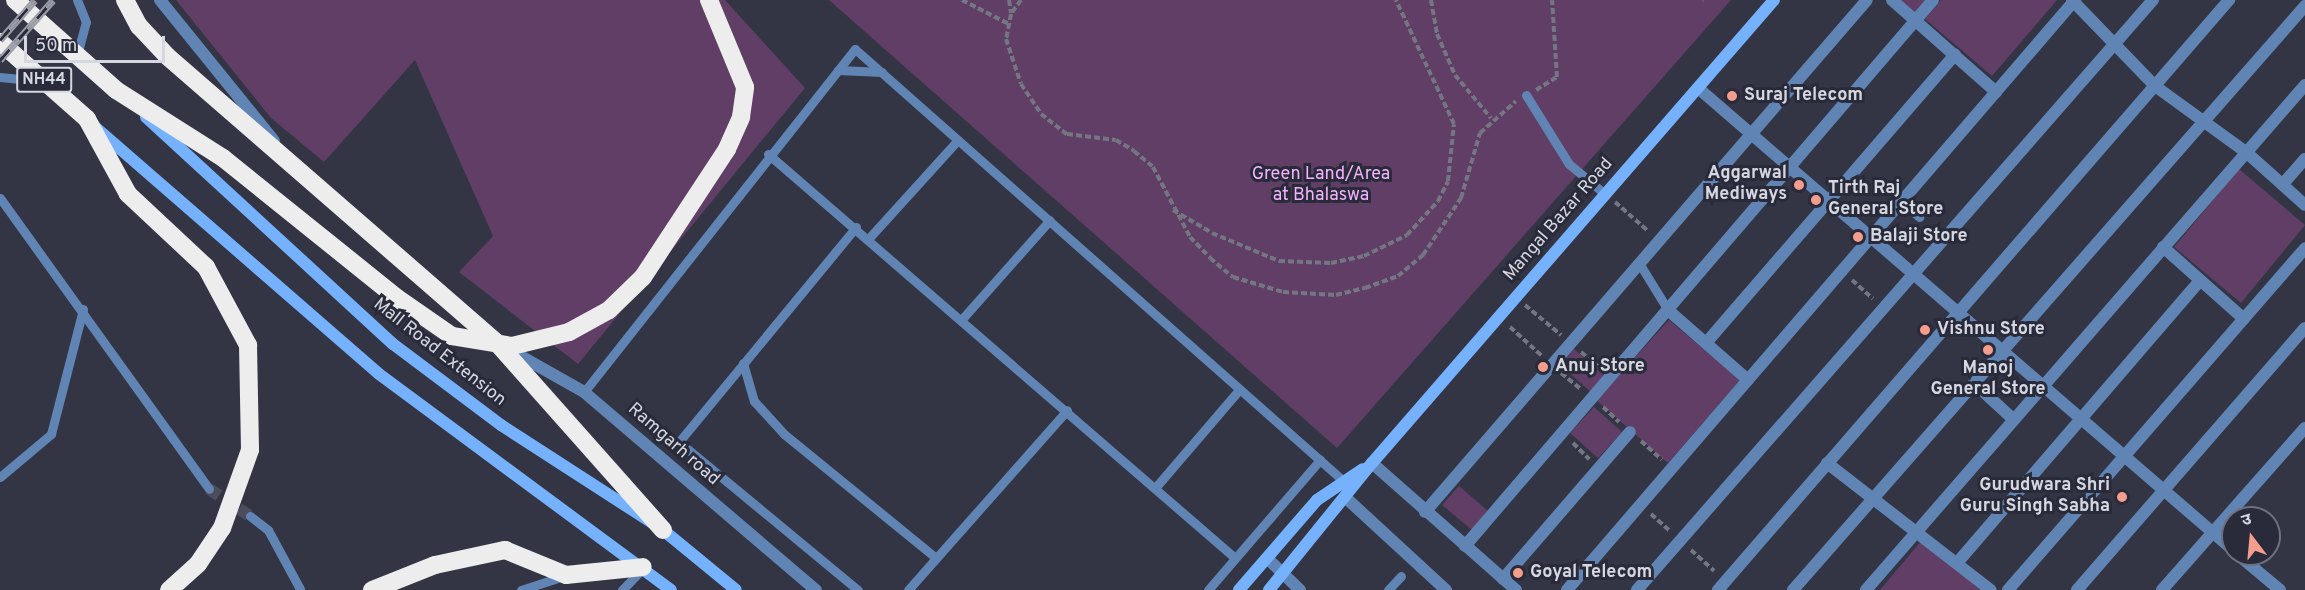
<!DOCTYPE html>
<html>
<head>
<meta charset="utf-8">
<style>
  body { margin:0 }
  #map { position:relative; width:2305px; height:590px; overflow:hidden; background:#333544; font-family:Overpass,"Noto Sans Devanagari",sans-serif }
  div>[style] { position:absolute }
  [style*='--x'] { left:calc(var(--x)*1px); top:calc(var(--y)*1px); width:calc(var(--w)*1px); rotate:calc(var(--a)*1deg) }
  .green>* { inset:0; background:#613e66 }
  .street-tunnel>* { height:12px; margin-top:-6px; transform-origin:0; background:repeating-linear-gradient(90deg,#4b4d5c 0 12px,transparent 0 18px) }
  .path>* { height:4px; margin-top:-2px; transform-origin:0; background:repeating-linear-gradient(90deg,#747683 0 6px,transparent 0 9px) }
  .lane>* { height:9px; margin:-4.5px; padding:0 4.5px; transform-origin:4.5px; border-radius:4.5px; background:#6085b5 }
  .street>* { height:12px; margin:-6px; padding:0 6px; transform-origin:6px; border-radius:6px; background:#6085b5 }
  .secondary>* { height:12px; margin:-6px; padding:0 6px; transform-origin:6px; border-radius:6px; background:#75b1fd }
  .highway>* { height:18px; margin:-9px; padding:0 9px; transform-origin:9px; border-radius:9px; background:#ededed }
  .rail>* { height:7px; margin-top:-3.5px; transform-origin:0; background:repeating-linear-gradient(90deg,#292b3a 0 14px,#9a9ca7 0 28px); box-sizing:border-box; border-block:2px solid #9a9ca7 }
  .dots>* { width:16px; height:16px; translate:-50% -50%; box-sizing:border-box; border:3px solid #292b3a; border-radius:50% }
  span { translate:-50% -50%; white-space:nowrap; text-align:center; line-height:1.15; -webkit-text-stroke:6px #292b3a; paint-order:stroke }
  .shield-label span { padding:2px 4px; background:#292b3a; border:2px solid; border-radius:4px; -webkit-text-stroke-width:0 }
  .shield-label { font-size:16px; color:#d5d7e1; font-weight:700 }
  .poi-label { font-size:18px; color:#d5d7e1; font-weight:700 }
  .left { translate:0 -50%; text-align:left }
  .right { translate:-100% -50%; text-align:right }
  .park-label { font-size:18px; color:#f6b2fe }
  .street-label { font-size:18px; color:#d5d7e1 }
  .north { position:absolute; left:2221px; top:506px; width:60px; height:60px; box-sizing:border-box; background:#292b3a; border:2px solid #6e707d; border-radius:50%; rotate:344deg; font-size:16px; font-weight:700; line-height:24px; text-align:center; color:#d5d7e1 }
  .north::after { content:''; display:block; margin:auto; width:21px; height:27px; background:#f49d8d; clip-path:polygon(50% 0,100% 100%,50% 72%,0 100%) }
  .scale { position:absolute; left:24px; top:36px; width:141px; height:27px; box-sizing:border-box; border:3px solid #d5d7e1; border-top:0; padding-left:8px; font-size:18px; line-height:21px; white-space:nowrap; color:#d5d7e1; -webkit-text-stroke:4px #292b3a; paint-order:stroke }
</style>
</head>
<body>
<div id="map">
  <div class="green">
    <div style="clip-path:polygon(176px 0,725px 0,805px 88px,578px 364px,459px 272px,493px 236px,415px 60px,324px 162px,271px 118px)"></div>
    <div style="clip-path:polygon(829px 0,1731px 0,1337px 448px)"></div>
    <div style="clip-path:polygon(1897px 0,1927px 0,1914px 15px)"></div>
    <div style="clip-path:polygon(1941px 0,2057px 0,1992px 76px,1925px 19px)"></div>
    <div style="clip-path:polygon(2239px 169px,2305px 225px,2241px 303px,2174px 247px)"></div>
    <div style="clip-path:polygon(1669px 320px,1740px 380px,1668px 463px,1596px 400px)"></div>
    <div style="clip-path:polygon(1574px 349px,1605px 376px,1591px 392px,1560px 365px)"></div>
    <div style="clip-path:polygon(1594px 407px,1622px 432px,1598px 458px,1570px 433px)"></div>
    <div style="clip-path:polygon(1459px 486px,1488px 511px,1472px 530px,1442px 505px)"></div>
    <div style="clip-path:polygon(1922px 540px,1981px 590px,1880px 590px)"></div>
  </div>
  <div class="street-tunnel">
    <div style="--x:209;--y:489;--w:49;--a:33.4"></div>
  </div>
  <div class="path">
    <div style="--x:962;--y:0;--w:53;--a:27.1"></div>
    <div style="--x:1009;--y:0;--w:13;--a:81"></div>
    <div style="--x:1021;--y:0;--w:17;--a:126"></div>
    <div style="--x:1011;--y:14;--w:25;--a:101"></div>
    <div style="--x:1006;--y:39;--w:47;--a:71.6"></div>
    <div style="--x:1021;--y:84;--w:36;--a:56"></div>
    <div style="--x:1041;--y:114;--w:33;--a:38"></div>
    <div style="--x:1067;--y:134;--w:49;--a:7"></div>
    <div style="--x:1116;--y:140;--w:21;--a:31"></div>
    <div style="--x:1134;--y:151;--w:25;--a:40"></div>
    <div style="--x:1153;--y:167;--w:79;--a:62.1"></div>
    <div style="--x:1190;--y:237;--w:29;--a:46"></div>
    <div style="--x:1210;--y:258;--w:30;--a:40"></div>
    <div style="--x:1233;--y:277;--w:52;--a:16.7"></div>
    <div style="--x:1283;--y:292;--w:53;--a:3.2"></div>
    <div style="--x:1336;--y:295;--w:30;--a:-14"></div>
    <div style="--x:1365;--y:288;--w:35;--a:-20"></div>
    <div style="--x:1398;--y:276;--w:33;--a:-40"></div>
    <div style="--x:1423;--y:255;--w:69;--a:-56.3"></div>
    <div style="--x:1461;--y:198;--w:68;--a:-73.7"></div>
    <div style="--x:1480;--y:133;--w:48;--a:-41.6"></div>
    <div style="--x:1431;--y:0;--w:35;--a:80"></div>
    <div style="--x:1437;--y:34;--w:45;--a:66.3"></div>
    <div style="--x:1455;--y:75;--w:56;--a:50.1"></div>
    <div style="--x:1702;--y:1;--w:1;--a:-45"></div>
    <div style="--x:1536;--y:90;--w:25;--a:-32"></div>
    <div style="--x:1557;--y:77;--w:77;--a:-93.7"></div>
    <div style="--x:1732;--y:176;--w:26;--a:39"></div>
    <div style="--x:1615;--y:202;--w:44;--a:41.3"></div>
    <div style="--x:1173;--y:210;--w:45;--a:30.5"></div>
    <div style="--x:1212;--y:233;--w:73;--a:22.7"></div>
    <div style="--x:1279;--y:261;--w:52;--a:2.2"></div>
    <div style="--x:1331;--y:263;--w:34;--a:-12"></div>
    <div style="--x:1364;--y:256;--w:48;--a:-26"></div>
    <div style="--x:1407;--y:235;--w:46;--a:-47.6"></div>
    <div style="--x:1438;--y:201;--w:22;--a:-63"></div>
    <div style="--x:1448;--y:181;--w:57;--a:-84"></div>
    <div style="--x:1454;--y:124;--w:137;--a:-115.1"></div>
    <div style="--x:1852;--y:280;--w:28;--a:42"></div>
    <div style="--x:1525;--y:305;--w:47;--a:39.8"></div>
    <div style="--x:1510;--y:327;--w:43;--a:42.2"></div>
    <div style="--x:1581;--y:352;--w:25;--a:40"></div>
    <div style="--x:1561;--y:373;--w:26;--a:39"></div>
    <div style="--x:1603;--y:407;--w:22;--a:43"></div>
    <div style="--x:1641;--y:441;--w:28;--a:42"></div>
    <div style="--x:1573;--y:443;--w:23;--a:45"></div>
    <div style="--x:1651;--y:514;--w:25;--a:42"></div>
    <div style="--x:1691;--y:550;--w:31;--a:42"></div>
  </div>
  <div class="lane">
    <div style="--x:77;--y:55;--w:34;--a:-75"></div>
    <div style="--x:86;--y:22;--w:24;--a:-112"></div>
    <div style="--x:838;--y:70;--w:44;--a:2.6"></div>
    <div style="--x:0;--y:77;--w:40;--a:5.7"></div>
    <div style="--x:1526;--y:95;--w:81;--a:58.1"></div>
    <div style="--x:1569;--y:164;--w:47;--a:39.8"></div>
    <div style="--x:768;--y:154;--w:617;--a:40.86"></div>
    <div style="--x:0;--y:198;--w:358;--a:54.3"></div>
    <div style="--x:1902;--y:202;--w:23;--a:41"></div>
    <div style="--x:856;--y:227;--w:278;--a:129.5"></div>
    <div style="--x:679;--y:442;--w:232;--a:39.6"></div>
    <div style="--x:869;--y:238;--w:132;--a:-47.8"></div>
    <div style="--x:1639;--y:263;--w:55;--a:58.3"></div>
    <div style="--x:962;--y:319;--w:132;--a:-48.4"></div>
    <div style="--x:743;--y:363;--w:40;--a:74"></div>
    <div style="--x:754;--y:401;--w:45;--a:47.7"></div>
    <div style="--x:784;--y:434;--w:196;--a:39.2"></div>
    <div style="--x:584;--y:392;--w:437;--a:-51.7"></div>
    <div style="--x:855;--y:49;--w:658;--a:41.49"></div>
    <div style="--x:0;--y:477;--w:67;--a:-40.1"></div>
    <div style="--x:51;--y:434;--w:129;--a:-75.6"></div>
    <div style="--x:1155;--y:488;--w:130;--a:-49.4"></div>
    <div style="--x:250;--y:516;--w:23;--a:38"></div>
    <div style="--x:268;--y:530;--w:67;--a:61.5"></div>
    <div style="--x:521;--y:590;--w:45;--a:-18"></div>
    <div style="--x:622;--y:590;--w:28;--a:-46"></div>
    <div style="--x:908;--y:590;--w:240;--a:-48.5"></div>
    <div style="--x:1208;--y:590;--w:172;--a:-49.3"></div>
    <div style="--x:1388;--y:590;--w:19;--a:-47"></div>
  </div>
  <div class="street">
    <div style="--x:160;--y:0;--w:181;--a:51"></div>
    <div style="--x:1892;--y:0;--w:139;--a:41.5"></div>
    <div style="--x:2072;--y:0;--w:120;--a:46"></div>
    <div style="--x:2155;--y:86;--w:112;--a:36"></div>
    <div style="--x:2246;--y:152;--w:79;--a:41.9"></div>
    <div style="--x:1698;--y:88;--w:707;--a:40.81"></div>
    <div style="--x:2283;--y:184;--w:33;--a:-49"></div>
    <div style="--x:2163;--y:247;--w:108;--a:41.6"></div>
    <div style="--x:1668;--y:310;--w:106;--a:41.2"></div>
    <div style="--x:1706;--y:343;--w:381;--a:-49.2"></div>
    <div style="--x:508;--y:349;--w:87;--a:29.5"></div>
    <div style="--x:584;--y:392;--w:305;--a:40.5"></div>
    <div style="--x:1974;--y:383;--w:54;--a:42.8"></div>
    <div style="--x:1372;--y:463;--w:192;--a:41.4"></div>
    <div style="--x:1827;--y:463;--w:207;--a:37.8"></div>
    <div style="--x:1346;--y:498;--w:136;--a:42.6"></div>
    <div style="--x:1425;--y:512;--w:676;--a:-49.2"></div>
    <div style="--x:1465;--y:546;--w:719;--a:-49.4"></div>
    <div style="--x:2237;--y:554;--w:56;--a:39.9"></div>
    <div style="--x:1267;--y:558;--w:46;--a:44.1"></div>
    <div style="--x:1957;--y:563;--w:373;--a:-49.3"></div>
    <div style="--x:1503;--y:579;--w:194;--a:-49.2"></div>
    <div style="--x:1567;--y:590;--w:779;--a:-49.27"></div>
    <div style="--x:1637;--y:590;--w:784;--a:-48.83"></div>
    <div style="--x:1718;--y:590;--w:781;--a:-49.1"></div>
    <div style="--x:1793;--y:590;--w:777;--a:-48.76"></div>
    <div style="--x:1866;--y:590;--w:669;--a:-49"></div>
    <div style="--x:2008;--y:590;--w:453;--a:-49"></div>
    <div style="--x:2077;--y:590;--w:347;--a:-49"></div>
    <div style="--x:2162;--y:590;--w:216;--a:-48.6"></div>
  </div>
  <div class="secondary">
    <div style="--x:146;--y:117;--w:335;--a:42.6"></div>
    <div style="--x:393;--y:344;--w:135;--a:36.9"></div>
    <div style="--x:501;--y:425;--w:193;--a:32.9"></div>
    <div style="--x:663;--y:530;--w:94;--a:39.4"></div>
    <div style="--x:95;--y:127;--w:376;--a:41"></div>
    <div style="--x:379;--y:374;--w:363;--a:36.5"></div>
    <div style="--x:1239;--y:590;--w:119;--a:-49.1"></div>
    <div style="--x:1317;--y:500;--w:55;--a:-34"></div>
    <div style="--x:1269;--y:590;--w:164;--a:-51"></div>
    <div style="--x:1372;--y:463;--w:613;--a:-49.03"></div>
  </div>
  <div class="highway">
    <div style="--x:15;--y:0;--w:135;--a:41.7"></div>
    <div style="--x:116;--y:90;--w:127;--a:32.4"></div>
    <div style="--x:223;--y:158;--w:223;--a:38.8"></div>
    <div style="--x:397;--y:298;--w:67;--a:34.6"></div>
    <div style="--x:452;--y:336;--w:61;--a:9.5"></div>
    <div style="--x:512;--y:346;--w:59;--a:-13.8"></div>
    <div style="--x:569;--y:332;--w:46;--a:-28.8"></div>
    <div style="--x:609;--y:310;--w:47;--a:-44.1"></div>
    <div style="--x:643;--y:277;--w:153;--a:-56.7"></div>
    <div style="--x:727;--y:149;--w:35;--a:-66"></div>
    <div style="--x:741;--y:117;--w:30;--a:-82"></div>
    <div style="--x:745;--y:87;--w:94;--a:-112.5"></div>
    <div style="--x:125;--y:0;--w:30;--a:62"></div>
    <div style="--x:139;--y:26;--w:41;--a:47"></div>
    <div style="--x:167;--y:56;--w:437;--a:41"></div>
    <div style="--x:497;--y:343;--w:250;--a:48.4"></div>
    <div style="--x:0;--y:42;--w:116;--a:41.5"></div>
    <div style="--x:87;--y:119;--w:85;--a:61.3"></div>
    <div style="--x:128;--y:194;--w:107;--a:43.1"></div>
    <div style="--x:206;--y:267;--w:89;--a:61.7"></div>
    <div style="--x:248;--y:345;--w:105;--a:88.9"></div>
    <div style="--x:250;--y:450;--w:83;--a:109.7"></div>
    <div style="--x:222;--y:528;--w:43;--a:123.7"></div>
    <div style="--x:198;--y:564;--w:39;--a:138"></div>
    <div style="--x:372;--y:590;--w:68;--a:-21.6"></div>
    <div style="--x:435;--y:565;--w:72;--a:-12.1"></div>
    <div style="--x:505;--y:550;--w:66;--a:22.3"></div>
    <div style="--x:566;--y:575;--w:77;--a:-5.9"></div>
  </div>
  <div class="rail">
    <div style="--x:0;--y:40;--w:53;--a:-48.8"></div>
    <div style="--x:0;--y:60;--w:80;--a:-48.5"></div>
  </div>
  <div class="dots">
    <div style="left:1732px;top:96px;background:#f49d8d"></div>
    <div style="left:1799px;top:185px;background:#f49d8d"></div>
    <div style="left:1816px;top:200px;background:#f49d8d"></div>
    <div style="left:1858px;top:237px;background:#f49d8d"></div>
    <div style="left:1925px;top:330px;background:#f49d8d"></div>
    <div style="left:1988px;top:350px;background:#f49d8d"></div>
    <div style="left:1543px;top:367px;background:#f49d8d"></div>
    <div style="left:2122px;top:497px;background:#f49d8d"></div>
    <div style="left:1518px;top:573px;background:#f49d8d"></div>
  </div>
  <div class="shield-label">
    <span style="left:44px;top:80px">NH44</span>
  </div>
  <div class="poi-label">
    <span class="left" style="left:1744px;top:96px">Suraj Telecom</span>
    <span class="right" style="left:1787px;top:185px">Aggarwal<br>Mediways</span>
    <span class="left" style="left:1828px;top:200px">Tirth Raj<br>General Store</span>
    <span class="left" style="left:1870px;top:237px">Balaji Store</span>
    <span class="left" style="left:1937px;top:330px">Vishnu Store</span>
    <span class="left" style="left:1555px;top:367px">Anuj Store</span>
    <span style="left:1988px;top:380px">Manoj<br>General Store</span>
    <span class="right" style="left:2110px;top:497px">Gurudwara Shri<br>Guru Singh Sabha</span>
    <span class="left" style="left:1530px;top:573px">Goyal Telecom</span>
  </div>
  <div class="park-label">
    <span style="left:1321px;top:186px">Green Land/Area<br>at Bhalaswa</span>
  </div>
  <div class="street-label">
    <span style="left:1559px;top:220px;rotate:-49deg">Mangal Bazar Road</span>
    <span style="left:439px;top:353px;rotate:38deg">Mall Road Extension</span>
    <span style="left:673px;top:445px;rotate:41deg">Ramgarh road</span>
  </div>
  <div class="north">उ</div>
  <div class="scale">50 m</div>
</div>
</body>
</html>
